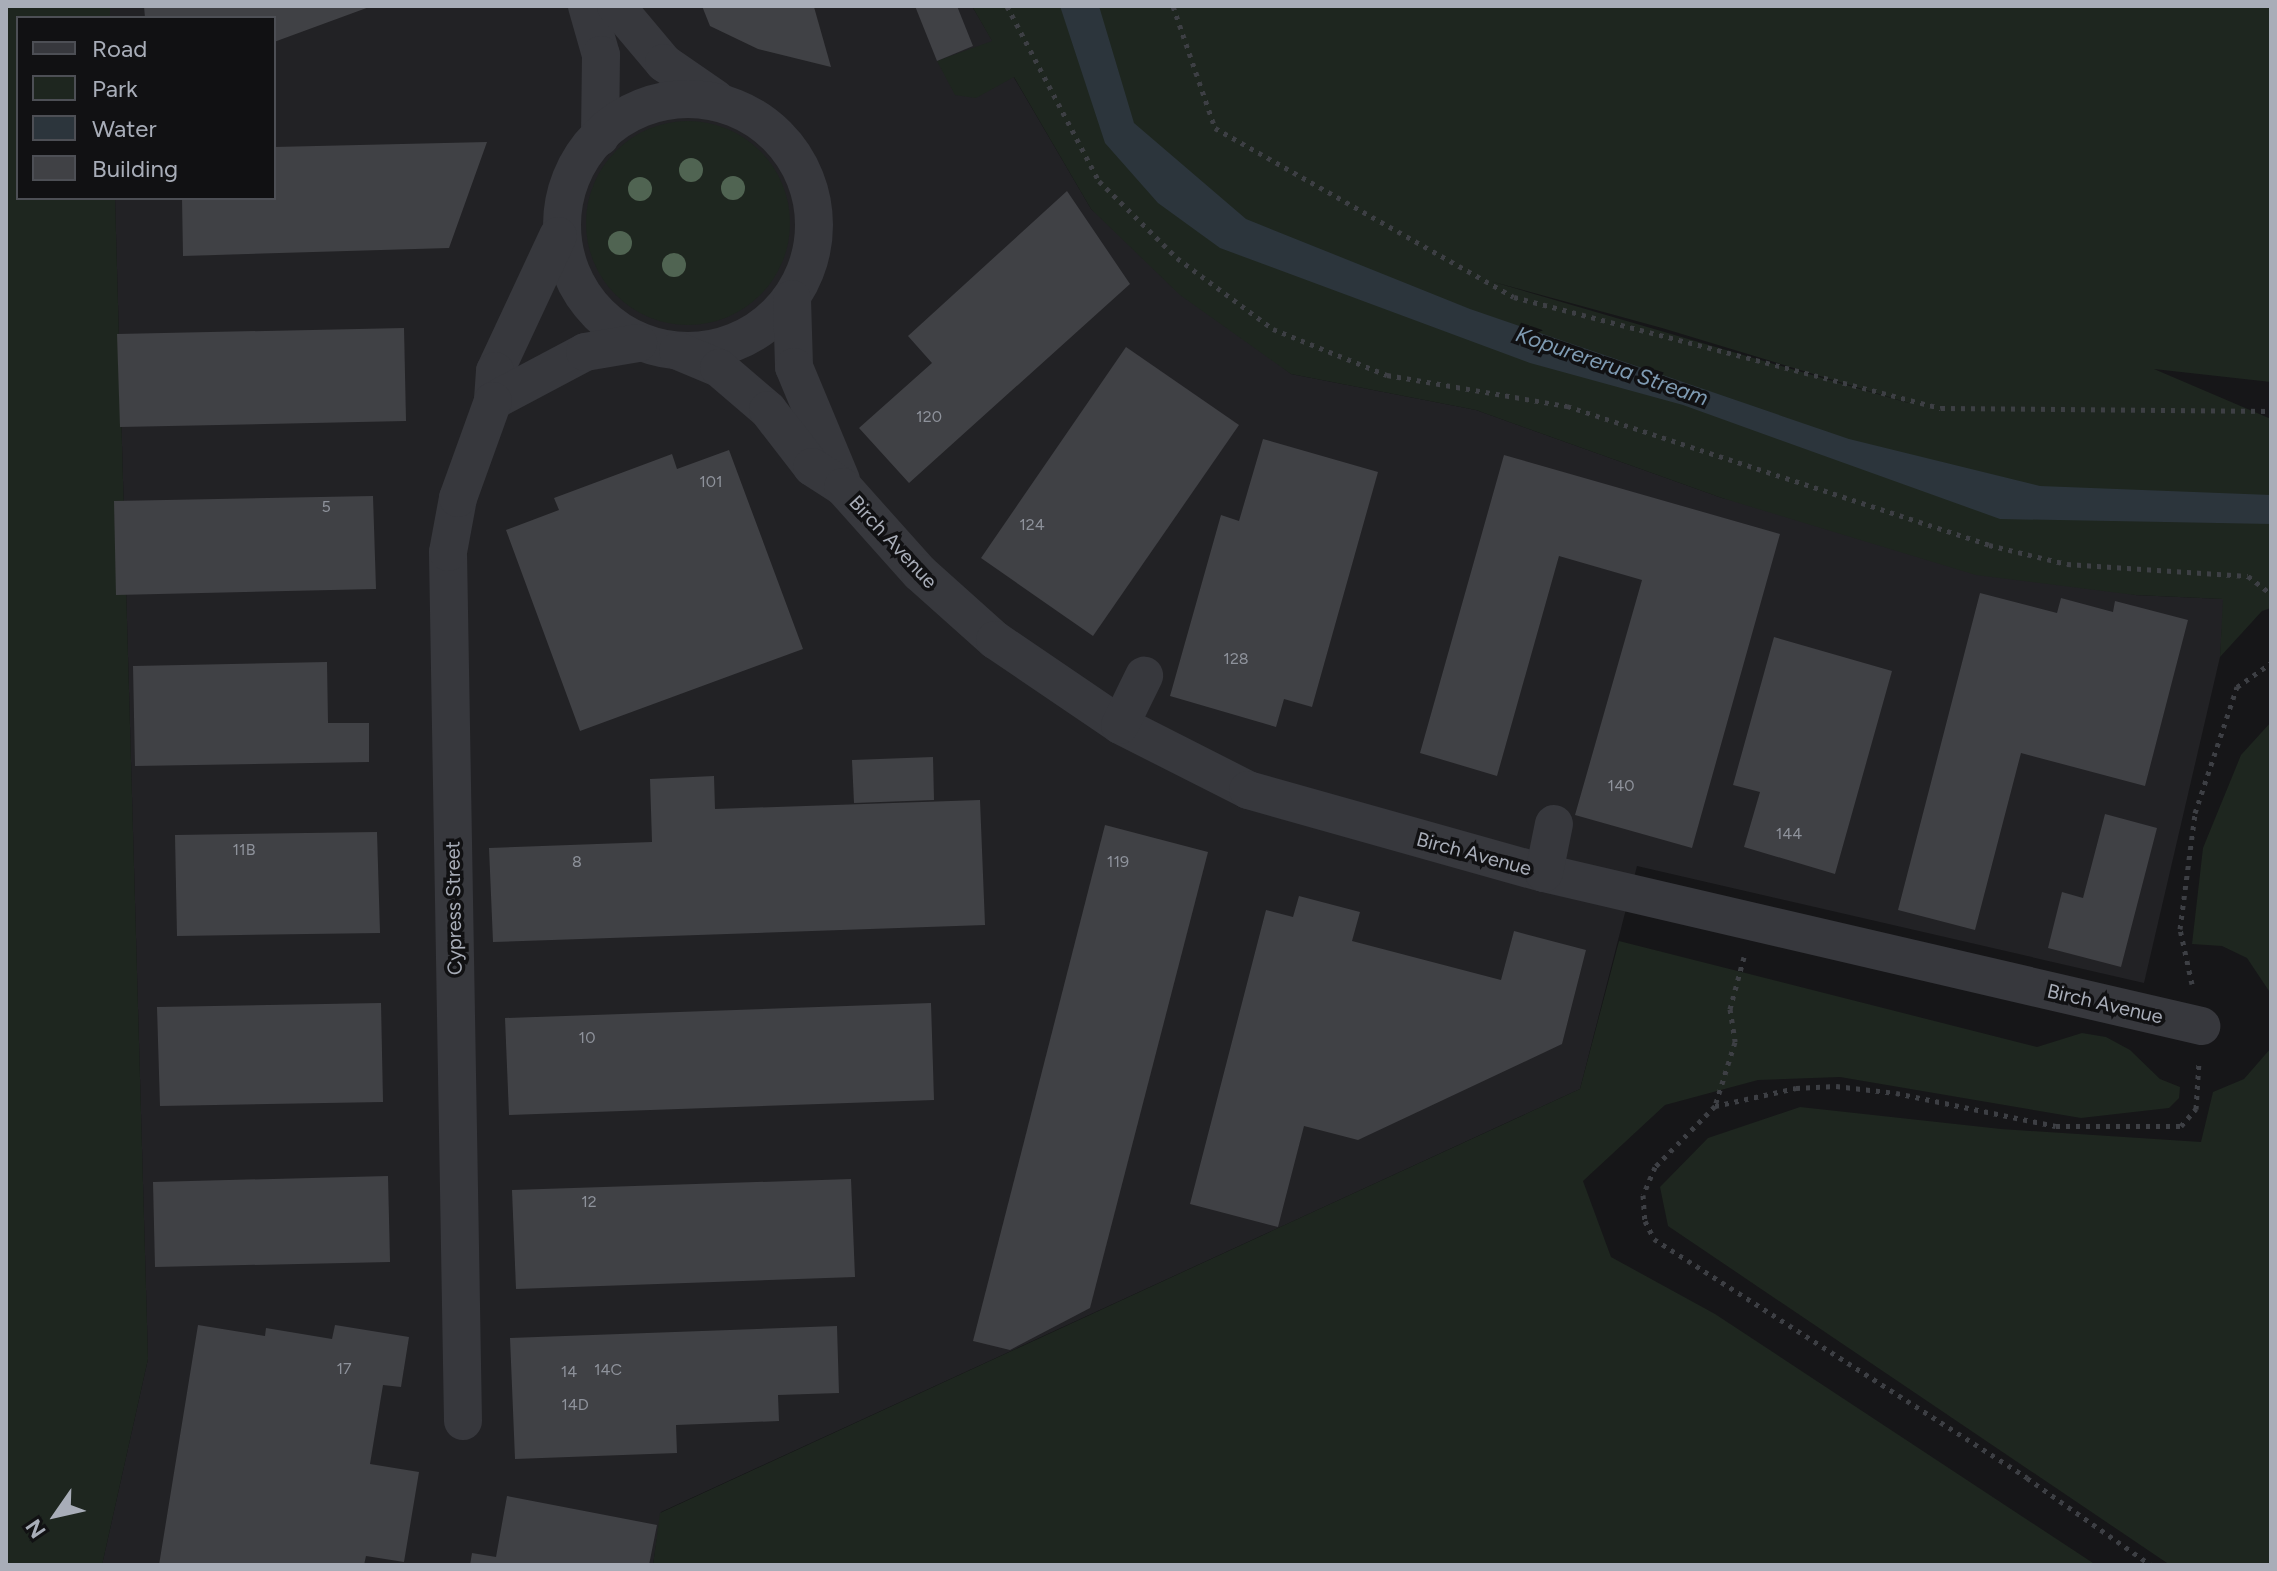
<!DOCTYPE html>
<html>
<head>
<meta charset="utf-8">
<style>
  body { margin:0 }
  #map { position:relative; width:2277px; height:1571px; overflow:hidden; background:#161618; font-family:Figtree,sans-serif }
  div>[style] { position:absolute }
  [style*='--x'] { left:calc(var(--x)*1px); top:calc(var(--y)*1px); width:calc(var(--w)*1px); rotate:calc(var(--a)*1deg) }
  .built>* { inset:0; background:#222225 }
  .green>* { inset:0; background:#1e261f }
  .round { border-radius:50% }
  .water>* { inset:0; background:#2c353c }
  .building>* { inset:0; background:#404145 }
  .path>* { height:5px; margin-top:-2.5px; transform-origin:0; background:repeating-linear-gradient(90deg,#3d3f44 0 4px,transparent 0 10px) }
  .minor>* { height:38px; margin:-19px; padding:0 19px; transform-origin:19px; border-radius:19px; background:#37383d }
  .minor>.ring { margin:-19px; padding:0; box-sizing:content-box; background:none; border:38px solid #37383d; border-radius:50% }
  .trees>* { width:24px; height:24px; margin:-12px; border-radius:50%; background:#506452 }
  span { translate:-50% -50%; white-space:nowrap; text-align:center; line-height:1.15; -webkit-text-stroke:7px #111113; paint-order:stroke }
  .number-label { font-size:16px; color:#8e929b }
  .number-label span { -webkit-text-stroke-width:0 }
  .street-label { font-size:20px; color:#a8adb8 }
  .water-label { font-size:22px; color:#7f9bb3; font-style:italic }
  .frame { position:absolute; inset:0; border:8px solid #a8adb8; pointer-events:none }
  .legend { position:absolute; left:16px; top:16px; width:260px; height:184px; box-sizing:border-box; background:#111113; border:2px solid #4d4f55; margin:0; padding:10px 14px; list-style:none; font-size:24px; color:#a8adb8 }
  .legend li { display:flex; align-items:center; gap:16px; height:40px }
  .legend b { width:40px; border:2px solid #4d4f55 }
  .north { position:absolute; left:16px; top:1475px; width:80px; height:80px; -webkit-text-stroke:6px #111113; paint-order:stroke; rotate:236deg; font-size:22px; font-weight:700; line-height:32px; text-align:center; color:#a8adb8 }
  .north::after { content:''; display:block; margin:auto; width:28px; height:36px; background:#a8adb8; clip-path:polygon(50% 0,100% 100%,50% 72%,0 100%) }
</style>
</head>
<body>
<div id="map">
  <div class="built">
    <div style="clip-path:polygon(110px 6px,972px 6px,1091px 209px,1291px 374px,1476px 410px,1722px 498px,2135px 595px,2224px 599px,2220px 657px,2144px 983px,1637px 866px,1580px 1089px,661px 1512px,653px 1565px,102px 1565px,148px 1359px,115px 198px,274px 198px,274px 18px,110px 18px)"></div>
  </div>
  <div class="green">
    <div style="clip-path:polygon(6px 6px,110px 6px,110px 18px,18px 18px,18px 198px,115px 198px,148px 1359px,102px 1565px,6px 1565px)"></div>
    <div style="clip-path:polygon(evenodd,972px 6px,2271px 6px,2271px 382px,2154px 369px,2271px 419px,2271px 608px,2262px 611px,2220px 657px,2223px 599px,2135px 595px,1976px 575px,1722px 498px,1476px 410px,1291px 374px,1180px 295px,1091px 209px,1014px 77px,976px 98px,955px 95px,937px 61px,992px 41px,972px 6px,1490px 281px,1662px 328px,1909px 403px,1908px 403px,1490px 281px)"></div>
    <div class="round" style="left:586px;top:121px;width:204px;height:204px"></div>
    <div style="clip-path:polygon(2271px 722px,2271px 994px,2247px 958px,2222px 946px,2192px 944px,2203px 848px,2241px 755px)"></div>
    <div style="clip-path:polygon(1619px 941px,2037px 1047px,2082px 1033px,2106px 1037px,2130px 1050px,2160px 1079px,2180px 1087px,2179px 1098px,2169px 1108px,2081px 1118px,1840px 1077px,1758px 1080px,1665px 1105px,1583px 1181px,1611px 1257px,1715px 1314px,2096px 1565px,653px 1565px,660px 1513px,1580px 1089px)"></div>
    <div style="clip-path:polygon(2271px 1048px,2271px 1565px,2170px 1565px,1668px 1226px,1660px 1187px,1708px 1138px,1800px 1107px,2001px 1129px,2201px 1142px,2213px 1092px,2244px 1079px)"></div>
  </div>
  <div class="water">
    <div style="clip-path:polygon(1060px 6px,1099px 6px,1134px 123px,1246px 219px,1470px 309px,1849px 439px,2040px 486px,2271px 495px,2271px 524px,2000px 519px,1683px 405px,1530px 363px,1220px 248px,1158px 203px,1105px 143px)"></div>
  </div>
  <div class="building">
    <div style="clip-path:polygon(144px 6px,372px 6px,274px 42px,274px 18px,145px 18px)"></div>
    <div style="clip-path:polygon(702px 6px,814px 7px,831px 67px,758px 49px,710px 26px)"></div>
    <div style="clip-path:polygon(915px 6px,957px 6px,973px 46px,937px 61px)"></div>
    <div style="clip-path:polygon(487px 142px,449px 248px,183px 256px,182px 198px,274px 198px,274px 147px)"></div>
    <div style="clip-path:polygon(1067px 191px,1130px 284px,909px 483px,859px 428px,932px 363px,908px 336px)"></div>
    <div style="clip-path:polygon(404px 328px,406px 421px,120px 427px,117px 334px)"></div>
    <div style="clip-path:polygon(1126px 347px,1239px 425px,1093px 636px,981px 558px)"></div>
    <div style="clip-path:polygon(1263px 439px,1378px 472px,1312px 707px,1284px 699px,1276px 727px,1170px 696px,1221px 515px,1239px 521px)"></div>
    <div style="clip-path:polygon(729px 450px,803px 649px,580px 731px,506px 530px,559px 510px,554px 498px,672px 454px,677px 469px)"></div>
    <div style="clip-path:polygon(1504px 455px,1780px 534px,1692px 848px,1575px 815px,1642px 580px,1559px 556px,1497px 776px,1420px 753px)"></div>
    <div style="clip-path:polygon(373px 496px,376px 589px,116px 595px,114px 501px)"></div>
    <div style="clip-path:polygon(1980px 593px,2057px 613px,2061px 598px,2113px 612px,2115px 601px,2188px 620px,2145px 786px,2021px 753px,1975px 930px,1898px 910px)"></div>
    <div style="clip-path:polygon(1774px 637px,1892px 671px,1835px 874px,1744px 847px,1760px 792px,1733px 785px)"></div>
    <div style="clip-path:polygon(327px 662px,328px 723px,369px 723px,369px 762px,135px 766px,133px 666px)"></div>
    <div style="clip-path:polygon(933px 757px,934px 800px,854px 803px,852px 760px)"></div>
    <div style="clip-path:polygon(714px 776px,715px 809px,980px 800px,985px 925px,493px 942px,489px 848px,652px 842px,650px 779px)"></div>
    <div style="clip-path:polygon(2105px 814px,2157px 828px,2121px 967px,2048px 948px,2062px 892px,2083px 898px)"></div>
    <div style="clip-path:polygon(1105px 825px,1208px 852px,1090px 1308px,1010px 1350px,973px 1341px)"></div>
    <div style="clip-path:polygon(377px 832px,380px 933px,177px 936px,175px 835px)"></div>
    <div style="clip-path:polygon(1299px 896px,1360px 912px,1352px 941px,1501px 980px,1514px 931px,1586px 950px,1562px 1044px,1358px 1140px,1304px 1126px,1278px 1227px,1190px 1204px,1266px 910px,1293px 917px)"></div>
    <div style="clip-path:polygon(381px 1003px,383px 1102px,160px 1106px,157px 1007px)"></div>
    <div style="clip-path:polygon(931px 1003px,934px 1100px,509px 1115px,505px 1018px)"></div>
    <div style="clip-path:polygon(388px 1176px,390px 1262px,155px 1267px,153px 1182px)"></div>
    <div style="clip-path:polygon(851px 1179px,855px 1277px,516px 1289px,512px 1190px)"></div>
    <div style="clip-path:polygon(198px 1325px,265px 1336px,266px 1328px,332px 1339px,335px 1325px,409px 1337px,401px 1387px,383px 1385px,370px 1464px,419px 1472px,404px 1562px,366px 1556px,364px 1565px,159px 1565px)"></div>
    <div style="clip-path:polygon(837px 1326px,839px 1393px,778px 1395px,779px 1421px,676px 1425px,677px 1453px,515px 1459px,510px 1338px)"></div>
    <div style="clip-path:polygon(507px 1496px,657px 1525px,649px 1565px,470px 1565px,472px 1553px,496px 1557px)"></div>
  </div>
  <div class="path">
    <div style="--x:1007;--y:6;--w:198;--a:62.3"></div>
    <div style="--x:1099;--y:181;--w:110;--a:44.6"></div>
    <div style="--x:1177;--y:258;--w:119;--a:36.5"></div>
    <div style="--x:1273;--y:329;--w:123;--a:22"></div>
    <div style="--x:1387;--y:375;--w:183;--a:9.8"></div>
    <div style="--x:1567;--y:406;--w:444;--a:18.2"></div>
    <div style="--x:1989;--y:545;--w:80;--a:13.7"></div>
    <div style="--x:2067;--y:564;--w:181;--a:3.8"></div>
    <div style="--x:2248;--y:576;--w:29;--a:38"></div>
    <div style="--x:1173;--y:6;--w:129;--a:71"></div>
    <div style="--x:1215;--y:128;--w:343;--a:29.5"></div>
    <div style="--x:1514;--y:297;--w:441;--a:14.6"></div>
    <div style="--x:1941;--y:408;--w:330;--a:0.5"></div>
    <div style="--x:1744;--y:957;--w:54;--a:105.1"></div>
    <div style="--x:1730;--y:1009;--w:33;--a:81"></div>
    <div style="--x:1735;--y:1042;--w:67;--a:107.4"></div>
    <div style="--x:1715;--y:1106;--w:86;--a:134.5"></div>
    <div style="--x:1655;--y:1167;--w:30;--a:113"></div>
    <div style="--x:1643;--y:1195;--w:26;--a:86"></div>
    <div style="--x:1645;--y:1221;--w:20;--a:63"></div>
    <div style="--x:1654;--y:1239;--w:443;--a:32.6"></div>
    <div style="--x:2027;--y:1478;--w:151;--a:35.1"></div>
    <div style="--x:2192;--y:984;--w:56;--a:-102.3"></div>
    <div style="--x:2180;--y:929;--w:117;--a:-82.6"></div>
    <div style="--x:2195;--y:813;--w:133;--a:-71.6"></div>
    <div style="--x:2237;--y:687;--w:42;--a:-35.2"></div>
    <div style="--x:1715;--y:1106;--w:83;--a:-12.5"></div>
    <div style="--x:1796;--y:1088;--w:40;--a:-2.9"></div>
    <div style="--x:1836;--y:1086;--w:60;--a:6.7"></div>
    <div style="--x:1896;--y:1093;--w:163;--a:11.7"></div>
    <div style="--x:2056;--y:1126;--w:125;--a:0"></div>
    <div style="--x:2181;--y:1126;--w:23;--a:-49"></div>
    <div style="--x:2196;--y:1109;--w:48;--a:-86.4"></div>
  </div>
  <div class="minor">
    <div style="--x:587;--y:6;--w:51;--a:74.1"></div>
    <div style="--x:601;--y:55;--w:82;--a:90.7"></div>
    <div style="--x:616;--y:6;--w:75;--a:49.9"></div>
    <div style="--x:664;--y:63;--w:63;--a:34.7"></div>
    <div class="ring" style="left:562px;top:99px;width:214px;height:214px"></div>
    <div style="--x:558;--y:236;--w:149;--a:115"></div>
    <div style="--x:495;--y:371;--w:30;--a:94"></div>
    <div style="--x:493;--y:401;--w:104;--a:-28"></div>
    <div style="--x:585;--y:352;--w:54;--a:-9.6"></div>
    <div style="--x:792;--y:299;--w:68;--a:88.3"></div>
    <div style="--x:794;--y:367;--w:122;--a:67.4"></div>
    <div style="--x:678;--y:351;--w:44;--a:22.5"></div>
    <div style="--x:719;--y:368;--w:65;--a:40.6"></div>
    <div style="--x:768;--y:410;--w:72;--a:52.3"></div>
    <div style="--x:812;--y:467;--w:37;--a:33"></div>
    <div style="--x:843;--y:487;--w:115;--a:48.2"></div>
    <div style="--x:920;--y:573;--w:101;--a:41.8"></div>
    <div style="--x:995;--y:640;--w:151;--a:34.2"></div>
    <div style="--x:1120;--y:725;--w:144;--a:26.9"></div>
    <div style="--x:1248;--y:790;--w:307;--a:15.7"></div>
    <div style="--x:1544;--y:873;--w:675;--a:13.11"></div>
    <div style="--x:1120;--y:725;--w:55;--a:-63.9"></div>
    <div style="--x:1544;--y:873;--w:50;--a:-78.5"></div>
    <div style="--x:463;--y:1421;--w:869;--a:-90.99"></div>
    <div style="--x:448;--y:552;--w:55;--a:-79.5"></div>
    <div style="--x:458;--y:498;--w:103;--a:-70.2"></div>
  </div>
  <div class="trees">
    <div style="left:691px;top:170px"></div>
    <div style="left:733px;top:188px"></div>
    <div style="left:640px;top:189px"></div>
    <div style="left:620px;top:243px"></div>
    <div style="left:674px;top:265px"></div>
  </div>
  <div class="number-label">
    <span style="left:929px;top:417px">120</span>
    <span style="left:711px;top:482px">101</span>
    <span style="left:326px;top:507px">5</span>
    <span style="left:1032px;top:525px">124</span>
    <span style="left:1236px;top:659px">128</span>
    <span style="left:1621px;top:786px">140</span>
    <span style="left:1789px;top:834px">144</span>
    <span style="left:244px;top:850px">11B</span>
    <span style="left:577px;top:862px">8</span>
    <span style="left:1118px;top:862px">119</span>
    <span style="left:587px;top:1038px">10</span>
    <span style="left:589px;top:1202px">12</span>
    <span style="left:344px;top:1369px">17</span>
    <span style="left:608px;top:1370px">14C</span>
    <span style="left:569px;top:1372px">14</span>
    <span style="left:575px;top:1405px">14D</span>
  </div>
  <div class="street-label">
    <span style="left:893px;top:542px;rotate:47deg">Birch Avenue</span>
    <span style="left:1474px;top:854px;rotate:15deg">Birch Avenue</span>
    <span style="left:454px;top:908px;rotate:-91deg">Cypress Street</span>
    <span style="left:2105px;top:1004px;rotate:13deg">Birch Avenue</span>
  </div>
  <div class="water-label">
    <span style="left:1612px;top:366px;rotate:19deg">Kopurererua Stream</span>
  </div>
  <div class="frame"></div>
  <ul class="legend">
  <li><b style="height:10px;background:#37383d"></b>Road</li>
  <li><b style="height:22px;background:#1e261f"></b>Park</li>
  <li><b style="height:22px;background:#2c353c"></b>Water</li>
  <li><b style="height:22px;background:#404145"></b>Building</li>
  </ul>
  <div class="north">N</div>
</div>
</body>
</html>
